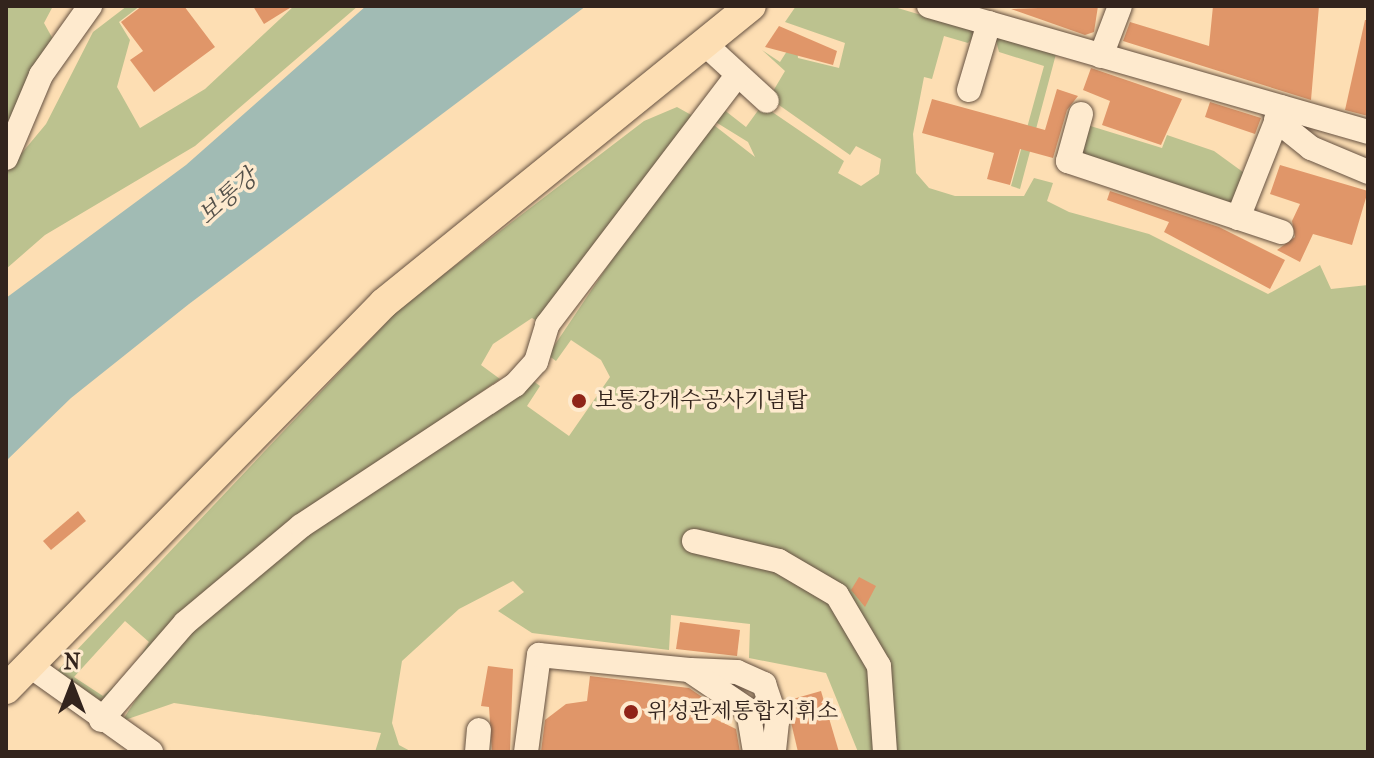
<!DOCTYPE html>
<html>
<head>
<meta charset="utf-8">
<style>
  body { margin:0 }
  #map { position:relative; width:1374px; height:758px; overflow:hidden; background:#fddeb3; font-family:"IM FELL French Canon","Noto Serif KR",serif }
  div>[style] { position:absolute }
  [style*='--x'] { left:calc(var(--x)*1px); top:calc(var(--y)*1px); width:calc(var(--w)*1px); rotate:calc(var(--a)*1deg) }
  .green>* { inset:0; background:#bcc28f }
  .water>* { inset:0; background:#a1bbb4 }
  .building>* { inset:0; background:#e09669 }
  .roads { filter:drop-shadow(0 0 2px #665242) drop-shadow(0 0 2px #665242) }
  .minor>* { height:24px; margin:-12px; padding:0 12px; transform-origin:12px; border-radius:12px; background:#feeace }
  .major>* { height:30px; margin:-15px; padding:0 15px; transform-origin:15px; border-radius:15px; background:#fddeb3 }
  .dots>* { width:22px; height:22px; translate:-50% -50%; box-sizing:border-box; border:4px solid #feeace; border-radius:50% }
  span { translate:-50% -50%; white-space:nowrap; text-align:center; line-height:1.15; -webkit-text-stroke:7px #feeace; paint-order:stroke }
  .poi-label { font-size:22px; color:#33241d }
  .left { translate:0 -50%; text-align:left }
  .water-label { font-size:24px; color:#54514a; font-style:italic }
  .frame { position:absolute; inset:0; border:8px solid #33241d; pointer-events:none }
  .north { position:absolute; left:32px; top:646px; width:80px; height:80px; -webkit-text-stroke:6px #feeace; paint-order:stroke; rotate:0deg; font-size:22px; font-weight:700; line-height:32px; text-align:center; color:#33241d }
  .north::after { content:''; display:block; margin:auto; width:28px; height:36px; background:#33241d; clip-path:polygon(50% 0,100% 100%,50% 72%,0 100%) }
</style>
</head>
<body>
<div id="map">
  <div class="green">
    <div style="clip-path:polygon(6px 6px,53px 6px,44px 23px,54px 41px,6px 140px)"></div>
    <div style="clip-path:polygon(127px 6px,140px 6px,119px 22px,130px 40px,117px 87px,140px 128px,205px 89px,294px 6px,358px 6px,195px 146px,45px 235px,6px 269px,6px 172px,46px 124px,93px 32px)"></div>
    <div style="clip-path:polygon(796px 6px,891px 6px,978px 32px,968px 43px,944px 36px,932px 79px,924px 77px,913px 134px,916px 173px,929px 188px,955px 196px,1024px 196px,1034px 178px,1053px 183px,1047px 201px,1069px 212px,1149px 234px,1268px 294px,1320px 265px,1331px 289px,1368px 285px,1368px 752px,858px 752px,826px 673px,749px 658px,750px 624px,671px 615px,669px 650px,532px 633px,498px 611px,524px 592px,513px 581px,459px 609px,402px 661px,392px 723px,399px 745px,412px 752px,375px 752px,381px 733px,174px 703px,122px 721px,164px 656px,254px 570px,513px 389px,521px 395px,532px 380px,540px 386px,527px 406px,569px 436px,610px 377px,601px 360px,571px 340px,556px 361px,548px 355px,706px 119px,755px 157px,748px 142px,714px 121px,723px 109px,746px 127px,762px 105px,844px 161px,838px 173px,861px 186px,879px 174px,881px 159px,856px 146px,850px 155px,769px 98px,785px 71px,762px 50px,780px 62px,796px 37px,798px 58px,839px 68px,845px 43px,785px 22px)"></div>
    <div style="clip-path:polygon(995px 37px,1056px 54px,1020px 189px,1011px 186px,1044px 66px,999px 52px)"></div>
    <div style="clip-path:polygon(677px 107px,693px 116px,542px 324px,532px 318px,493px 344px,481px 365px,500px 379px,267px 541px,138px 660px,149px 642px,125px 621px,74px 677px,103px 696px,121px 680px,104px 703px,57px 671px,401px 307px,644px 121px)"></div>
    <div style="clip-path:polygon(1084px 124px,1162px 148px,1167px 135px,1214px 151px,1247px 175px,1232px 207px,1074px 160px)"></div>
  </div>
  <div class="water">
    <div style="clip-path:polygon(366px 6px,586px 6px,189px 304px,71px 398px,6px 461px,6px 298px,186px 165px)"></div>
  </div>
  <div class="building">
    <div style="clip-path:polygon(142px 6px,184px 6px,215px 47px,154px 92px,130px 60px,143px 51px,121px 22px)"></div>
    <div style="clip-path:polygon(253px 6px,293px 6px,264px 24px)"></div>
    <div style="clip-path:polygon(1098px 6px,1094px 32px,1085px 35px,1011px 9px)"></div>
    <div style="clip-path:polygon(1213px 6px,1319px 6px,1311px 100px,1123px 41px,1130px 22px,1209px 46px)"></div>
    <div style="clip-path:polygon(1365px 20px,1368px 20px,1368px 116px,1345px 110px)"></div>
    <div style="clip-path:polygon(779px 26px,837px 51px,833px 65px,765px 47px)"></div>
    <div style="clip-path:polygon(1091px 68px,1182px 99px,1161px 145px,1102px 125px,1110px 101px,1083px 90px)"></div>
    <div style="clip-path:polygon(1057px 89px,1078px 96px,1067px 110px,1053px 158px,1020px 149px,1010px 185px,987px 179px,994px 153px,922px 133px,932px 99px,1045px 130px)"></div>
    <div style="clip-path:polygon(1210px 102px,1261px 118px,1255px 134px,1205px 117px)"></div>
    <div style="clip-path:polygon(1280px 165px,1368px 191px,1352px 245px,1313px 234px,1300px 262px,1277px 250px,1295px 237px,1292px 221px,1300px 204px,1270px 194px)"></div>
    <div style="clip-path:polygon(1110px 191px,1219px 227px,1285px 260px,1270px 289px,1164px 232px,1169px 222px,1107px 200px)"></div>
    <div style="clip-path:polygon(78px 511px,86px 521px,51px 550px,43px 541px)"></div>
    <div style="clip-path:polygon(859px 577px,876px 586px,865px 607px,851px 590px)"></div>
    <div style="clip-path:polygon(680px 622px,740px 630px,737px 656px,676px 649px)"></div>
    <div style="clip-path:polygon(488px 666px,513px 669px,510px 752px,492px 752px,489px 707px,481px 706px)"></div>
    <div style="clip-path:polygon(590px 676px,689px 688px,711px 703px,709px 716px,736px 729px,740px 752px,541px 752px,545px 720px,566px 704px,587px 701px)"></div>
    <div style="clip-path:polygon(821px 691px,839px 752px,798px 752px,786px 701px)"></div>
  </div>
  <div class="roads">
    <div class="minor">
      <div style="--x:929;--y:6;--w:457;--a:16"></div>
      <div style="--x:707;--y:46;--w:81;--a:42.5"></div>
      <div style="--x:1101;--y:56;--w:53;--a:-69.2"></div>
      <div style="--x:969;--y:90;--w:70;--a:-73.4"></div>
      <div style="--x:1081;--y:114;--w:49;--a:105.5"></div>
      <div style="--x:1068;--y:161;--w:225;--a:18.4"></div>
      <div style="--x:1276;--y:120;--w:45;--a:38.7"></div>
      <div style="--x:1311;--y:148;--w:62;--a:22.8"></div>
      <div style="--x:6;--y:158;--w:90;--a:-67.1"></div>
      <div style="--x:41;--y:75;--w:85;--a:-54.6"></div>
      <div style="--x:1238;--y:218;--w:119;--a:-68.4"></div>
      <div style="--x:694;--y:541;--w:87;--a:13.2"></div>
      <div style="--x:779;--y:561;--w:67;--a:30.4"></div>
      <div style="--x:837;--y:595;--w:82;--a:59.4"></div>
      <div style="--x:879;--y:666;--w:86;--a:86"></div>
      <div style="--x:29;--y:665;--w:150;--a:35.5"></div>
      <div style="--x:691;--y:670;--w:46;--a:2.5"></div>
      <div style="--x:737;--y:672;--w:30;--a:24"></div>
      <div style="--x:764;--y:684;--w:40;--a:71.1"></div>
      <div style="--x:777;--y:722;--w:30;--a:96"></div>
      <div style="--x:101;--y:720;--w:128;--a:-49.1"></div>
      <div style="--x:185;--y:623;--w:151;--a:-39.9"></div>
      <div style="--x:301;--y:526;--w:256;--a:-33.4"></div>
      <div style="--x:515;--y:385;--w:31;--a:-48"></div>
      <div style="--x:536;--y:362;--w:39;--a:-73"></div>
      <div style="--x:547;--y:325;--w:312;--a:-52.7"></div>
      <div style="--x:477;--y:752;--w:22;--a:-85"></div>
      <div style="--x:526;--y:752;--w:98;--a:-82.4"></div>
      <div style="--x:539;--y:655;--w:151;--a:5.7"></div>
      <div style="--x:689;--y:670;--w:71;--a:34.1"></div>
      <div style="--x:748;--y:710;--w:43;--a:80.5"></div>
    </div>
    <div class="major">
      <div style="--x:6;--y:689;--w:540;--a:-45.6"></div>
      <div style="--x:384;--y:303;--w:472;--a:-39"></div>
    </div>
  </div>
  <div class="dots">
    <div style="left:579px;top:401px;background:#8f2418"></div>
    <div style="left:631px;top:712px;background:#8f2418"></div>
  </div>
  <div class="poi-label">
    <span class="left" style="left:595px;top:401px">보통강개수공사기념탑</span>
    <span class="left" style="left:647px;top:712px">위성관제통합지휘소</span>
  </div>
  <div class="water-label">
    <span style="left:228px;top:197px;rotate:-41deg">보통강</span>
  </div>
  <div class="frame"></div>
  <div class="north">N</div>
</div>
</body>
</html>
